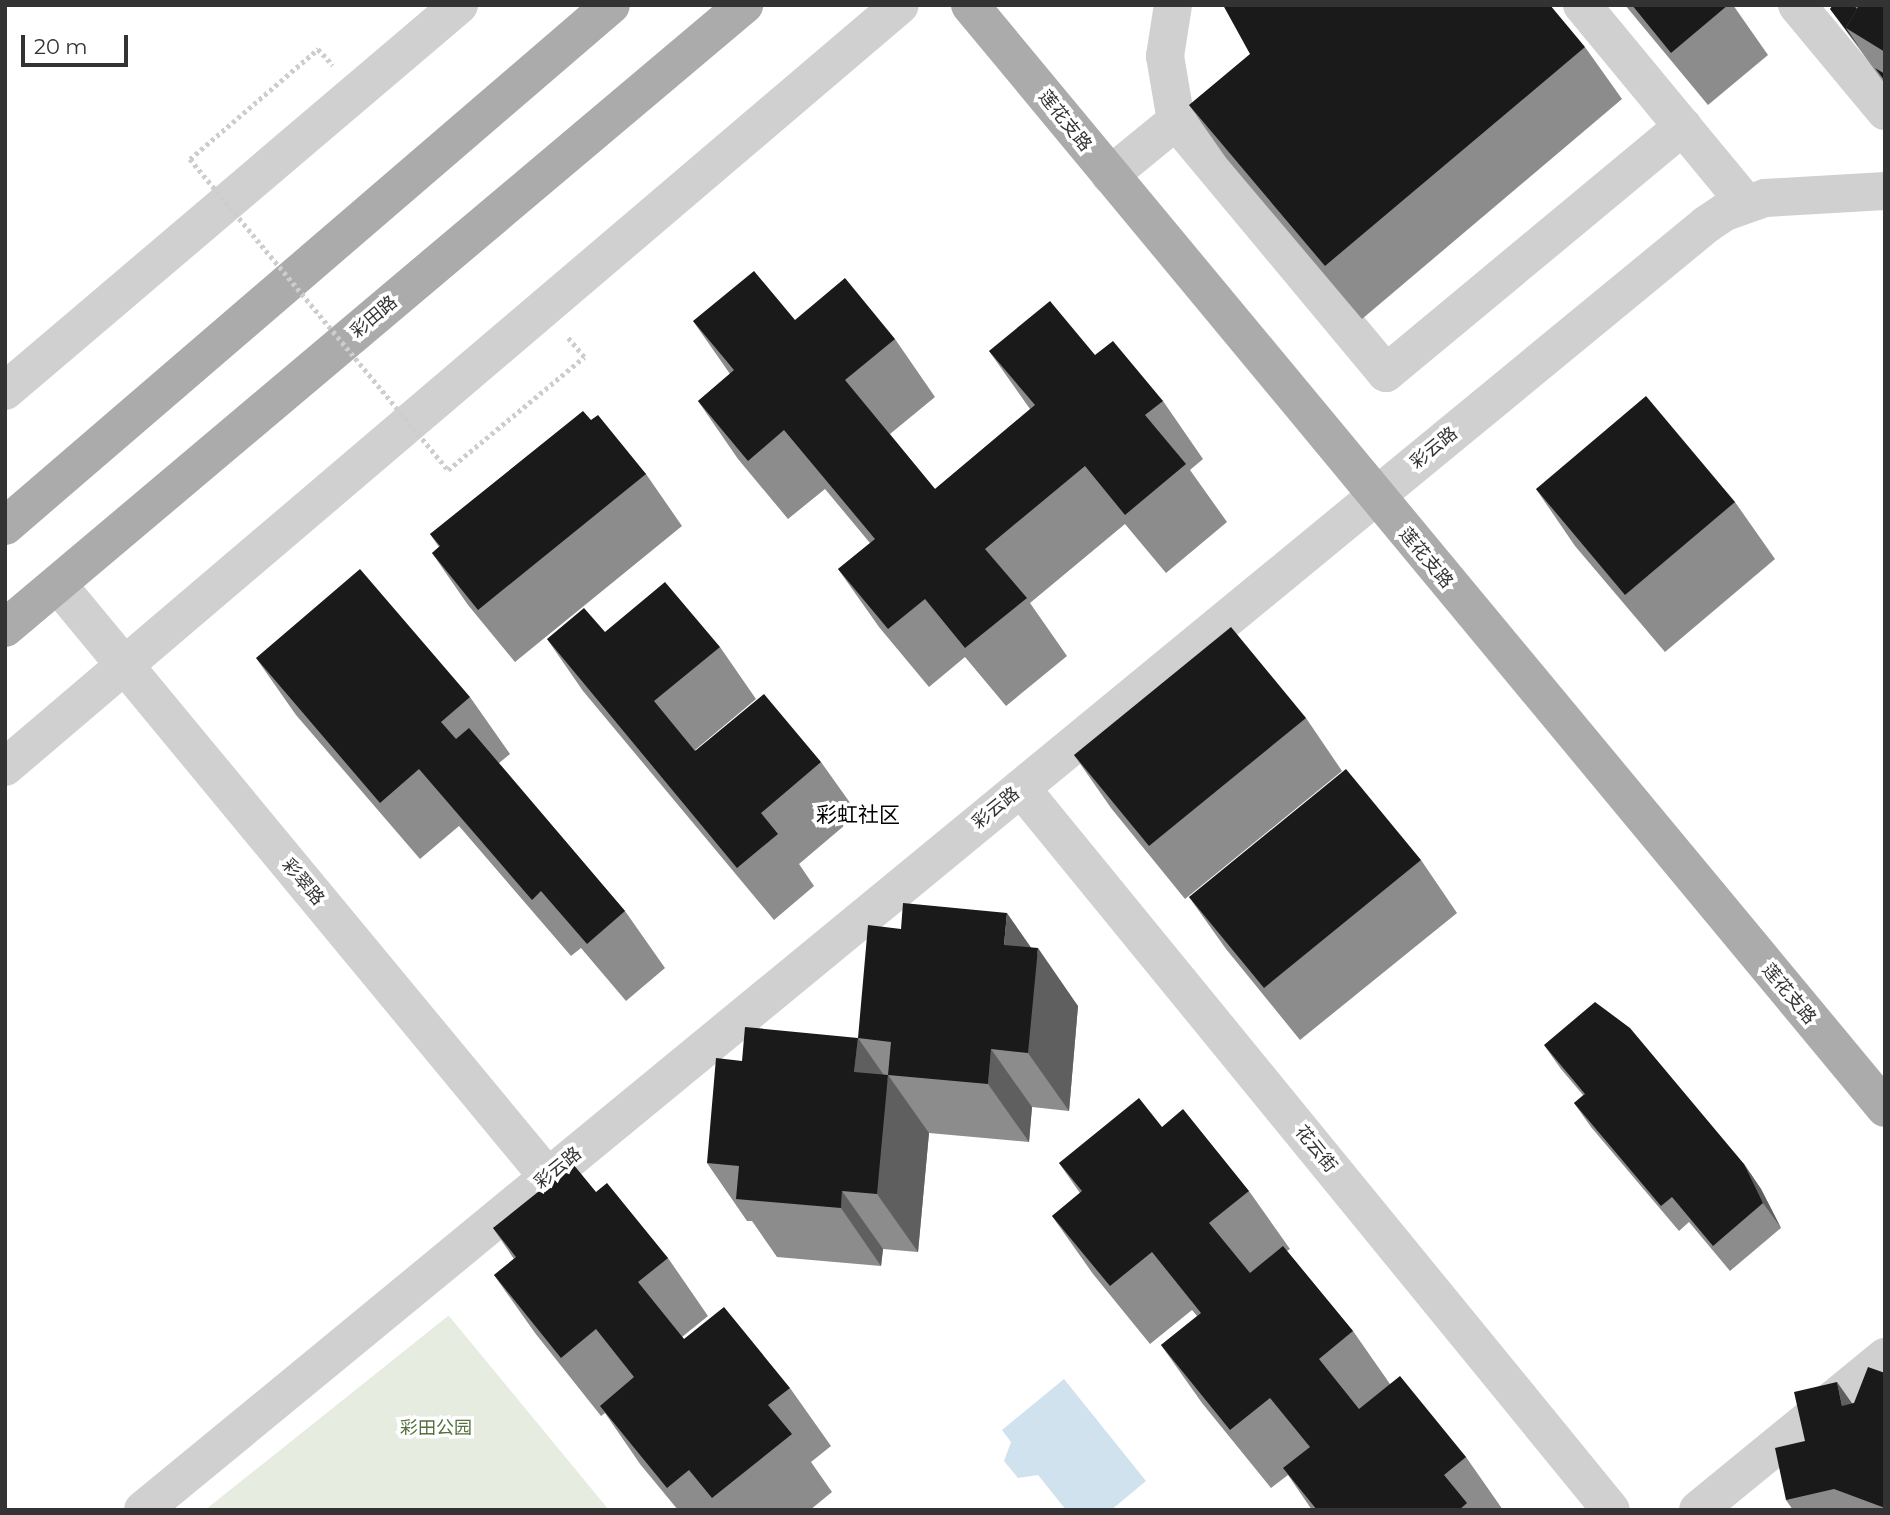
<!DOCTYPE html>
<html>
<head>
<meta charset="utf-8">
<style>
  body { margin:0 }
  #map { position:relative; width:1890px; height:1515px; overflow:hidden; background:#fff; font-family:Montserrat,"Noto Sans SC",sans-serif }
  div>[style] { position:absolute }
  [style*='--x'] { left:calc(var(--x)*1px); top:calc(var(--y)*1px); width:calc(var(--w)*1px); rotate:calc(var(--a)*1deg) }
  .green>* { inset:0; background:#e6ecdf }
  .water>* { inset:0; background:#cfe2ee }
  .path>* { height:4.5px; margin-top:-2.25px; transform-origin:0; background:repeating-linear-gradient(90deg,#cdcdcd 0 3.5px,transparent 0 7px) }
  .minor>* { height:38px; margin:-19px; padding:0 19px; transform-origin:19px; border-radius:19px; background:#d0d0d0 }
  .major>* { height:38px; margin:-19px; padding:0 19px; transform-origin:19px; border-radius:19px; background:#ababab }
  .path-bridge>* { height:4.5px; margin-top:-2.25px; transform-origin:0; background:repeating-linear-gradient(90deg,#cdcdcd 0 3.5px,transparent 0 7px) }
  .wall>* { inset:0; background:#8c8c8c }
  .shaded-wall>* { inset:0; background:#5f5f5f }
  .building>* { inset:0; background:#1a1a1a }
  span { translate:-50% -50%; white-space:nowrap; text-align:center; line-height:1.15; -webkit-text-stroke:7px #fff; paint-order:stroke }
  .street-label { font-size:18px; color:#333 }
  .park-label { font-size:18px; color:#56703f }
  .quarter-label { font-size:21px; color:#000 }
  .frame { position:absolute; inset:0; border:7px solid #333; pointer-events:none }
  .scale { position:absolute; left:21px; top:35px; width:107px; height:32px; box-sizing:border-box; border:4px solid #333; border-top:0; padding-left:9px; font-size:21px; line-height:24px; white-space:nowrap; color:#333; -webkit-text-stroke:5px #fff; paint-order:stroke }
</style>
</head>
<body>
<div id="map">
  <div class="green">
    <div style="clip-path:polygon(449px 1316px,609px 1510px,205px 1510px,448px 1316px)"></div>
  </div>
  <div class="water">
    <div style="clip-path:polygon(1064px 1379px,1146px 1481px,1111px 1510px,1066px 1510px,1038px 1475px,1018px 1478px,1004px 1461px,1011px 1442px,1002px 1430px)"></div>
  </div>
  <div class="path">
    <div style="--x:190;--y:159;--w:169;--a:-40.7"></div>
    <div style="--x:318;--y:49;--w:22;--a:47"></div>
    <div style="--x:448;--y:470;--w:177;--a:-39.7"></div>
    <div style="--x:584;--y:357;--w:26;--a:-130"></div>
  </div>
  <div class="minor">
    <div style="--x:1173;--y:5;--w:52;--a:98.9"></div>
    <div style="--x:1165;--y:56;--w:66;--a:80.4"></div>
    <div style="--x:1176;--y:121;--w:328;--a:50.2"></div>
    <div style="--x:1386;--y:373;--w:386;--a:-39.7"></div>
    <div style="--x:1582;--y:5;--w:257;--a:50.4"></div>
    <div style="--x:1797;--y:5;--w:138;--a:50.3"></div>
    <div style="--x:1110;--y:175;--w:85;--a:-39.3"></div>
    <div style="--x:5;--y:391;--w:596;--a:-40.37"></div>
    <div style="--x:59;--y:586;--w:767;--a:50.4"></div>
    <div style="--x:5;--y:767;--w:1175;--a:-40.41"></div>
    <div style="--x:1021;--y:788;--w:932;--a:50.75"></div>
    <div style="--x:143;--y:1510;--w:2025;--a:-39.43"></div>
    <div style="--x:1707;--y:224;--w:22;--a:-34"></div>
    <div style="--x:1725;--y:212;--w:42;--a:-19.3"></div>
    <div style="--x:1765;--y:198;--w:120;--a:-3.3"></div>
    <div style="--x:1698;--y:1510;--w:242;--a:-39.3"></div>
  </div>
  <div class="major">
    <div style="--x:970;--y:5;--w:1433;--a:50.32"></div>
    <div style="--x:5;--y:526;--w:799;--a:-40.69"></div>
    <div style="--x:5;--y:628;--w:967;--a:-40.13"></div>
  </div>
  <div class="path-bridge">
    <div style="--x:190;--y:159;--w:404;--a:50.3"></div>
  </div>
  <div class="wall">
    <div style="clip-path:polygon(1625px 5px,1733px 5px,1768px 55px,1708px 105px)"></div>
    <div style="clip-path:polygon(1833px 5px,1885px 5px,1885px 84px,1830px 9px)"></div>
    <div style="clip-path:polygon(1585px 47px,1622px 99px,1362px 319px,1226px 158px,1189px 105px)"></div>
    <div style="clip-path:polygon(795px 320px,895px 339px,935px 397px,890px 434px,935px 489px,1030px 409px,989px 351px,1095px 355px,1163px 401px,1203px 459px,1190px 470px,1227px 522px,1166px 573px,1125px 524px,1030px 603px,1067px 656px,1006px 706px,965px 657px,929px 687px,879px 627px,838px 569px,870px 543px,825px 489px,788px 519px,738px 459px,698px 401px,730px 374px,693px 321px)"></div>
    <div style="clip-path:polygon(591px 420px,646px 474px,682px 526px,515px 662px,468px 605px,432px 553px,439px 547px,430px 534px)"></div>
    <div style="clip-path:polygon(1536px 489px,1735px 502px,1775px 559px,1665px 652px,1575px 546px)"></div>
    <div style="clip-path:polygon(605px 632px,720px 647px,756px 699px,695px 750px,821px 762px,858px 814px,799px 864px,814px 886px,774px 920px,583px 691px,547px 639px)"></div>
    <div style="clip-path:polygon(256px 658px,470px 697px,510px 754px,499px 763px,625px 911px,665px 968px,626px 1001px,581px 948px,571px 956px,459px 826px,420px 859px,296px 715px)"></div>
    <div style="clip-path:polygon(1306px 718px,1342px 771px,1185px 899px,1111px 808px,1074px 755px)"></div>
    <div style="clip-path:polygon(1421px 860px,1457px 913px,1300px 1040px,1226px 949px,1189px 897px)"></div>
    <div style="clip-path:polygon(1031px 948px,1078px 1006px,1069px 1111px,1032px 1107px,1029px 1142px,929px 1133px,903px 1097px,929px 1133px,918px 1252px,883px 1249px,881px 1266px,777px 1257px,752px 1221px,747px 1221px,707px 1163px,858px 1038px)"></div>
    <div style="clip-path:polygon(1544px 1045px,1744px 1164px,1761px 1189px,1781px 1228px,1730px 1271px,1689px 1222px,1679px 1231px,1591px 1127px,1574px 1103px,1583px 1095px,1561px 1069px)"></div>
    <div style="clip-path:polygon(1162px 1127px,1249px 1191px,1290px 1249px,1287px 1251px,1353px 1331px,1390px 1384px,1466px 1457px,1503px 1510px,1312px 1510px,1288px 1475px,1271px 1488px,1202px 1403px,1161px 1345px,1197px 1316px,1192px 1310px,1150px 1344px,1093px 1274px,1052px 1216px,1080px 1193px,1059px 1163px)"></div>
    <div style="clip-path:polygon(596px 1192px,668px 1258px,708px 1316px,682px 1337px,684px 1339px,790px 1388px,831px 1446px,811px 1462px,832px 1492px,810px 1510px,678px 1510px,640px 1464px,605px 1413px,601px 1416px,535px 1333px,494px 1275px,514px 1259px,493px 1228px)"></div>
    <div style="clip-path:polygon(1885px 1373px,1885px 1510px,1793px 1510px,1786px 1500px,1805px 1441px,1852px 1403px,1854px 1403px)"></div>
  </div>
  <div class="shaded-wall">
    <div style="clip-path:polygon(1007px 913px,1037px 956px,1038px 948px,1078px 1006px,1069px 1111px,1028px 1053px,1004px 945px)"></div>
    <div style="clip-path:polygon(858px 1038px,888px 1081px,888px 1075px,929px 1133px,918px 1252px,877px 1194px,854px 1072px)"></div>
    <div style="clip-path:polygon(991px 1049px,1032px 1107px,1029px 1142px,988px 1084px)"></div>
    <div style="clip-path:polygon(1744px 1164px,1761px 1189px,1781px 1228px,1763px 1203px)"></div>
    <div style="clip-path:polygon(842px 1191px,883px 1249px,881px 1266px,841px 1208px)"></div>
    <div style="clip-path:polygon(1837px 1382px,1878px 1440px,1842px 1406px)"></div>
  </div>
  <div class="building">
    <div style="clip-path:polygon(1223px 5px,1550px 5px,1585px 47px,1325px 266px,1189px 105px,1250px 54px)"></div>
    <div style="clip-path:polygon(1632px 5px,1728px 5px,1671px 53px)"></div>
    <div style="clip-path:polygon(1833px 5px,1854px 5px,1857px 9px,1846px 28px,1859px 47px,1830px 9px)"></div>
    <div style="clip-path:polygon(1859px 5px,1885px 5px,1885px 52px,1846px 28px)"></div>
    <div style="clip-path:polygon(1875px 68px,1885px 74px,1885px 81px)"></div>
    <div style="clip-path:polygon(754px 271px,795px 320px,845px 278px,895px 339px,845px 380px,935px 489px,1035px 405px,989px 351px,1050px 301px,1095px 355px,1113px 341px,1163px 401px,1145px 415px,1186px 464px,1125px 515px,1085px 466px,985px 549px,1027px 598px,965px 648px,925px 599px,888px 629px,838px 569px,875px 539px,784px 430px,748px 461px,698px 401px,734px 370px,693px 321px)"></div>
    <div style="clip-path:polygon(1646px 396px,1735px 502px,1625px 595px,1536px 489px)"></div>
    <div style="clip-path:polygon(583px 411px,591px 420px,598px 415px,646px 474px,478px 610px,432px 553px,440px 546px,430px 534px)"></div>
    <div style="clip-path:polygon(360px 569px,470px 697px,441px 722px,456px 739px,469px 728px,625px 911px,587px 944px,541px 891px,532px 900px,419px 769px,380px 803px,256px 658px)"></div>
    <div style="clip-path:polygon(665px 582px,720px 647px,654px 701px,695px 751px,764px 694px,821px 762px,761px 813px,778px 834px,737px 868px,547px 639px,584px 608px,605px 632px)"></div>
    <div style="clip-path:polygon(1231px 627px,1306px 718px,1149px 846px,1074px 755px)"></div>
    <div style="clip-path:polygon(1346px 769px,1421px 860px,1264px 988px,1189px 897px)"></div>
    <div style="clip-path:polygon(903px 903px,1007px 913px,1004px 945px,1038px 948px,1028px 1053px,991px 1049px,988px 1084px,888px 1075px,891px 1042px,858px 1038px,868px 925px,901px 929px)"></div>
    <div style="clip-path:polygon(1595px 1002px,1630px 1028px,1744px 1164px,1763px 1203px,1713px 1246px,1672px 1197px,1661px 1206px,1574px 1103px,1585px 1094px,1544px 1045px)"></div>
    <div style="clip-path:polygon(745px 1027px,858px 1038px,854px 1072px,888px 1075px,877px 1194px,842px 1191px,841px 1208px,736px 1199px,739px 1166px,707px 1163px,716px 1058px,742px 1061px)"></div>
    <div style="clip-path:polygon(1139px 1098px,1162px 1127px,1183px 1109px,1249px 1191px,1209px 1223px,1250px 1273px,1283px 1246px,1353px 1331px,1319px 1359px,1359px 1409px,1400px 1376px,1466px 1457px,1444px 1475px,1467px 1503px,1459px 1510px,1317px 1510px,1283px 1468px,1310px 1447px,1270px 1398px,1230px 1430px,1161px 1345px,1201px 1313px,1152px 1252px,1110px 1286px,1052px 1216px,1082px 1191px,1059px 1163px)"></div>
    <div style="clip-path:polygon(573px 1164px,596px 1192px,607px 1183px,668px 1258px,638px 1282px,684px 1339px,724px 1307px,790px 1388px,768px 1405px,792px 1434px,712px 1498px,689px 1470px,667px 1488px,600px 1406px,634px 1377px,596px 1329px,561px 1358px,494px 1275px,516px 1257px,493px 1228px)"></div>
    <div style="clip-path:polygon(1868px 1367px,1885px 1373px,1885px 1508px,1834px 1489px,1786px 1500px,1775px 1448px,1805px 1441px,1794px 1392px,1837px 1382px,1842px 1406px,1854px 1403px)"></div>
  </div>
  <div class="street-label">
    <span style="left:1065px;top:121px;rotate:51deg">莲花支路</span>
    <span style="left:374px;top:317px;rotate:-40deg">彩田路</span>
    <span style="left:1434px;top:448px;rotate:-39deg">彩云路</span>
    <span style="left:1426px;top:558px;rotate:50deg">莲花支路</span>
    <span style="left:996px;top:808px;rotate:-39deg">彩云路</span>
    <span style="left:303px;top:882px;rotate:50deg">彩翠路</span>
    <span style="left:1789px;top:994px;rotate:50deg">莲花支路</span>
    <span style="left:1316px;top:1149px;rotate:51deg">花云街</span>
    <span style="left:558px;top:1168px;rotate:-39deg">彩云路</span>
  </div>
  <div class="park-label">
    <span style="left:436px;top:1428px">彩田公园</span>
  </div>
  <div class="quarter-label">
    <span style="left:858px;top:815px">彩虹社区</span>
  </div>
  <div class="frame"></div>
  <div class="scale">20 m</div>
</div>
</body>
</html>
